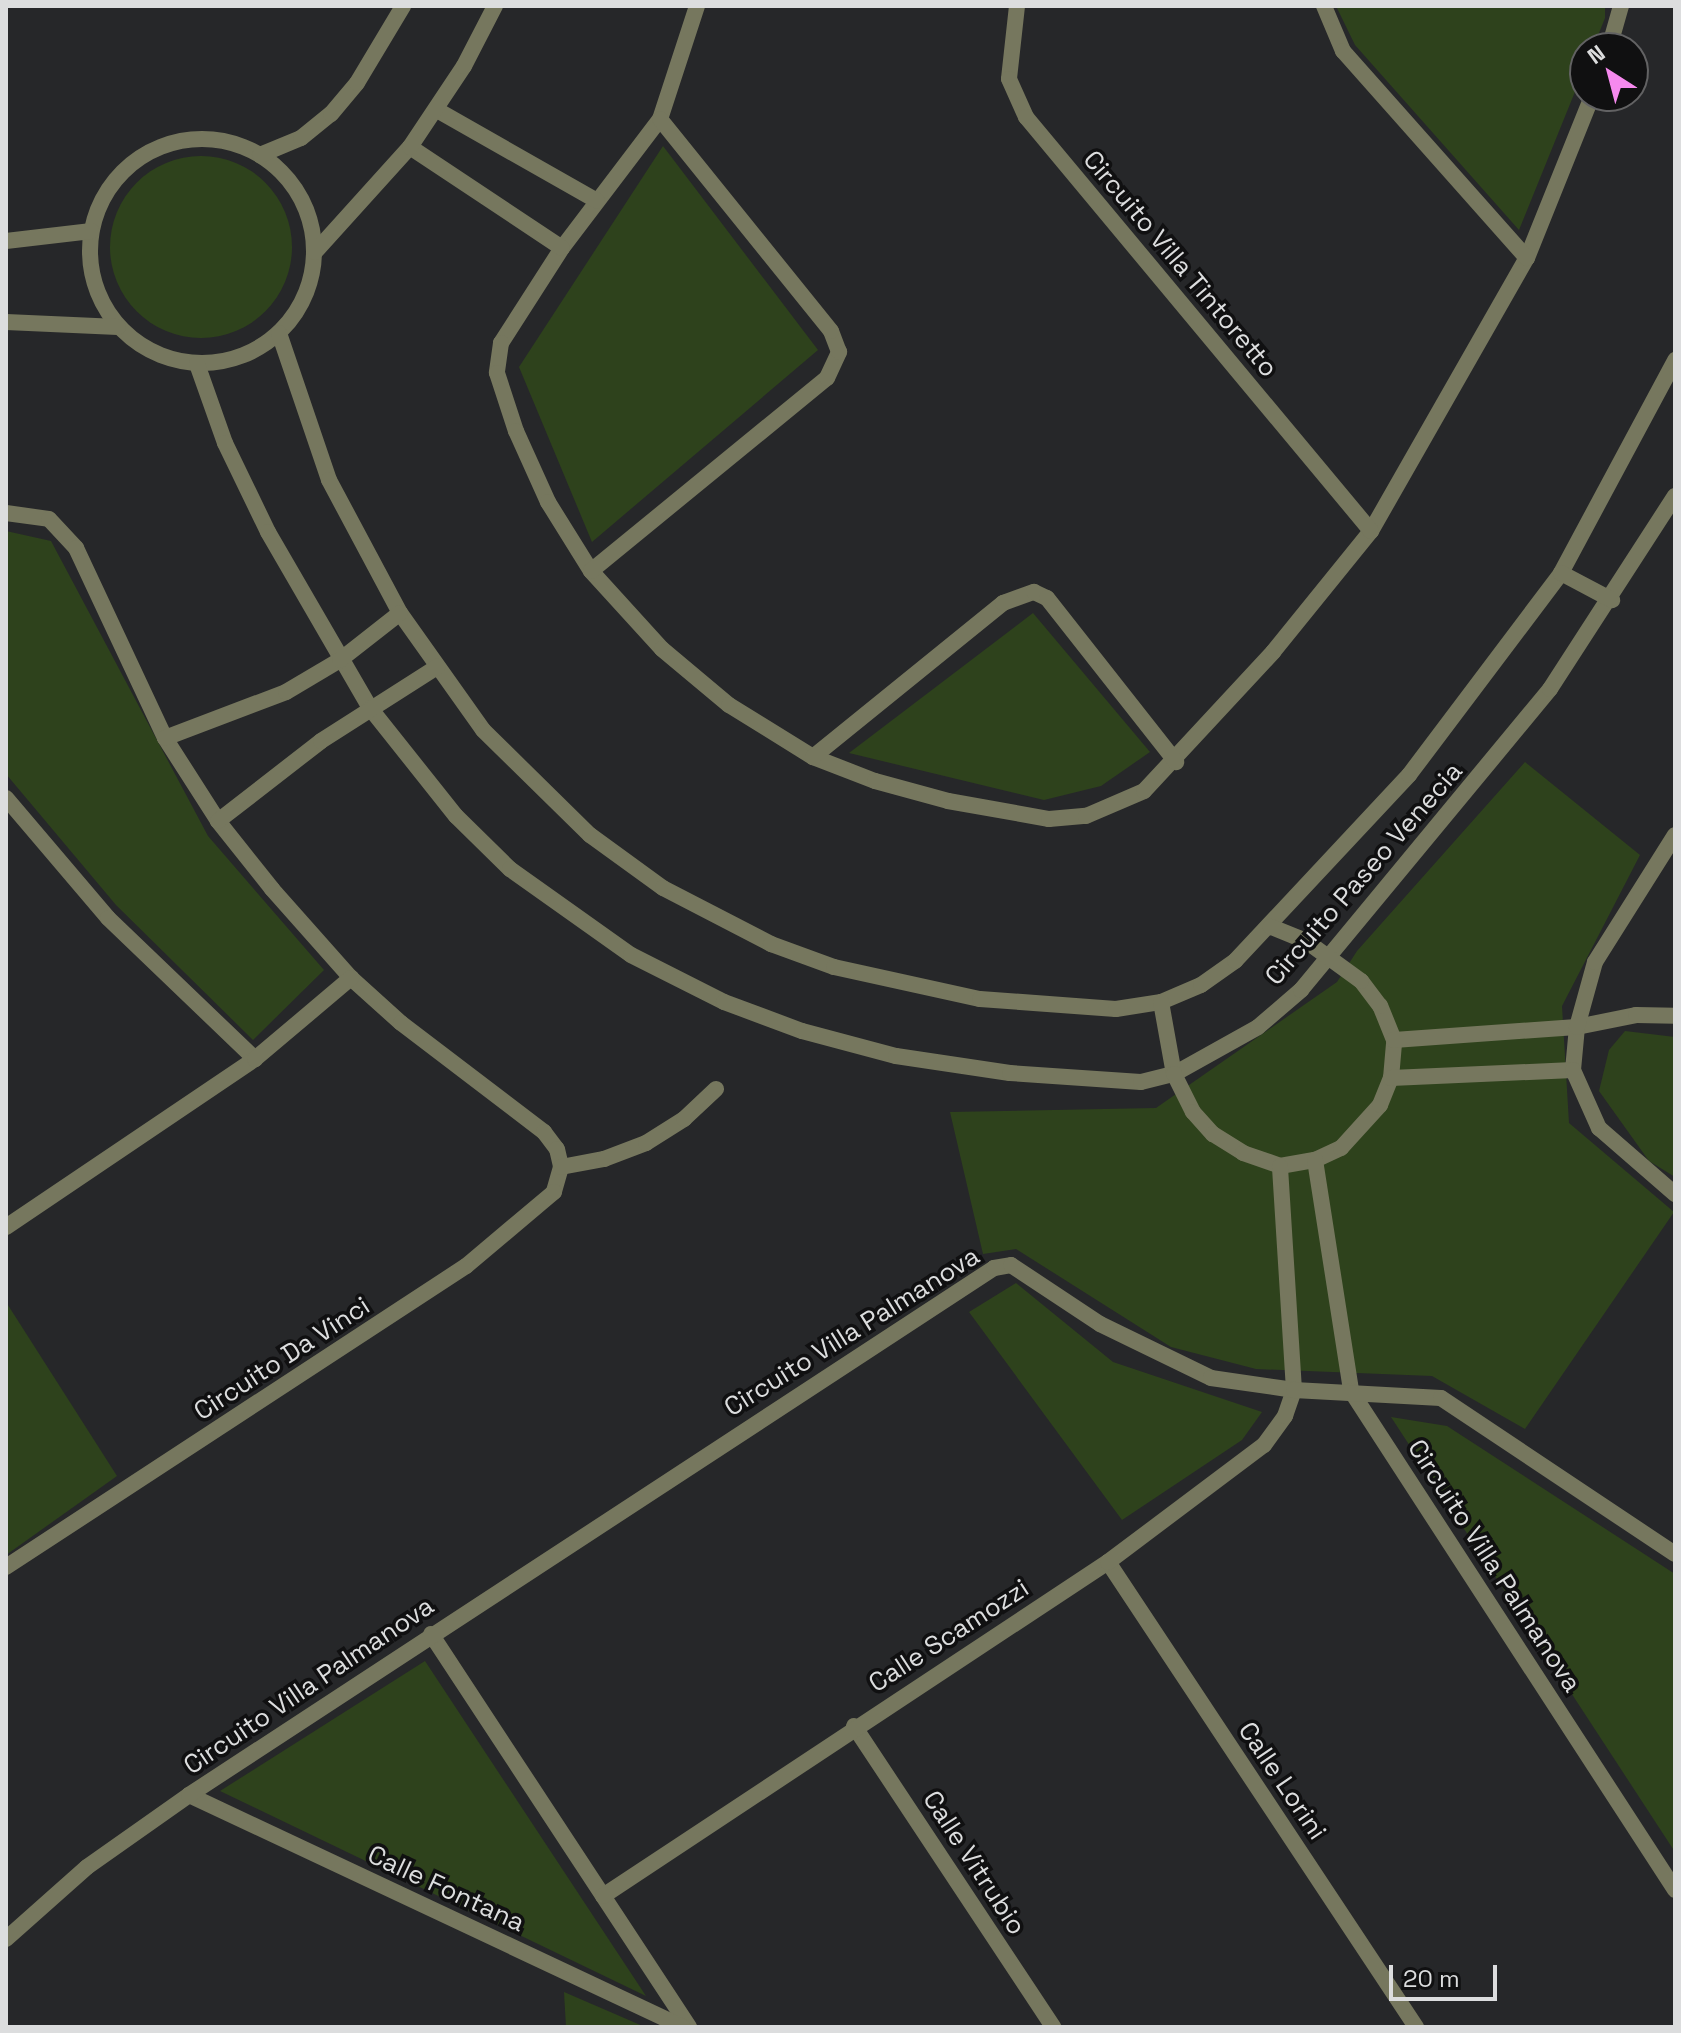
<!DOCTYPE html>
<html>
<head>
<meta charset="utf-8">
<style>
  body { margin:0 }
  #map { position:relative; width:1681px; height:2033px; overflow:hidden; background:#262729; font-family:"Space Grotesk",sans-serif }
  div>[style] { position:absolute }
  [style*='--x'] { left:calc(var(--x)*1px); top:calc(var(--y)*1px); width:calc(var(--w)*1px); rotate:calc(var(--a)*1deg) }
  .green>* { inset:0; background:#2e421c }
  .round { border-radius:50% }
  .street>* { height:16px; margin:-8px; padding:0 8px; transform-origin:8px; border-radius:8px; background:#76775e }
  .street>.ring { margin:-8px; padding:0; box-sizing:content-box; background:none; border:16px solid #76775e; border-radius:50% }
  span { translate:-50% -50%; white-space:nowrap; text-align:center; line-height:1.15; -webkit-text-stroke:7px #101011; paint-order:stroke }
  .street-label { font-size:26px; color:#dcddde }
  .frame { position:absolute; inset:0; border:8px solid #dcddde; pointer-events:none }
  .north { position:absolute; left:1569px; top:32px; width:80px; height:80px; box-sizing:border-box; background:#101011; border:2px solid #626263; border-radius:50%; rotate:324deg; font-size:22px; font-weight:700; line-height:32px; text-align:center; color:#dcddde }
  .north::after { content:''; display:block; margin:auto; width:28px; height:36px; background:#f689ee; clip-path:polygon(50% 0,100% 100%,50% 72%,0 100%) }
  .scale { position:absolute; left:1389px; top:1965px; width:108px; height:36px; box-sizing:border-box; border:4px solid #dcddde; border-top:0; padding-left:10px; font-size:24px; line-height:28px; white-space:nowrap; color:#dcddde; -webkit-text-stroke:6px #101011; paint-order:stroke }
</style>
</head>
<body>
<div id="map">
  <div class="green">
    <div style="clip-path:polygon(1336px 6px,1605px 6px,1605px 18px,1593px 48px,1585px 48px,1585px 67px,1519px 230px,1355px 45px)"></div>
    <div style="clip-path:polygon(663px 146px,818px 350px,592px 542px,519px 367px)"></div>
    <div class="round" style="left:110px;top:156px;width:182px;height:182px"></div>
    <div style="clip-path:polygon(6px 531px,51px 541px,208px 836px,324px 970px,253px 1040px,116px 905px,6px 774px)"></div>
    <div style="clip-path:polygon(1033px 613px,1150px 752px,1101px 786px,1044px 800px,849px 753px)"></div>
    <div style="clip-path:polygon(1525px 762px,1640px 855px,1562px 1006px,1569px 1123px,1674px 1212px,1525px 1429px,1432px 1376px,1256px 1369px,1171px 1347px,1016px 1249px,983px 1254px,950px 1112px,1156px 1108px,1337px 982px,1357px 951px)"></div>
    <div style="clip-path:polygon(1625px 1031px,1675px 1037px,1675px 1177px,1649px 1161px,1599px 1091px,1609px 1050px)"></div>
    <div style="clip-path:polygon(1016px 1283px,1113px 1362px,1262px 1412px,1242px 1440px,1122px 1520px,969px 1312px)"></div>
    <div style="clip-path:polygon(6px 1302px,117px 1476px,6px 1555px)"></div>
    <div style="clip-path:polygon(1391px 1417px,1447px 1426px,1675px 1574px,1675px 1852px)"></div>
    <div style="clip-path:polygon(425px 1661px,646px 1996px,220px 1791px)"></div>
    <div style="clip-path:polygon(564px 1992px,645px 2027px,566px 2027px)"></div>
  </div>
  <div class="street">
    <div style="--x:697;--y:6;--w:119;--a:108.1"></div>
    <div style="--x:660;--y:119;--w:162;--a:127.2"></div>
    <div style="--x:562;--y:248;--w:113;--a:122.7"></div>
    <div style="--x:501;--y:343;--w:30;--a:98"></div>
    <div style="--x:497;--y:373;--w:61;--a:71.9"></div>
    <div style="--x:516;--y:431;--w:78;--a:65.7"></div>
    <div style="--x:548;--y:502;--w:81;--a:58.1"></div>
    <div style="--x:591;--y:571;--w:105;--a:47.7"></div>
    <div style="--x:662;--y:649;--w:87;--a:39.9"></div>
    <div style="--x:729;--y:705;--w:99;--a:31.8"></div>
    <div style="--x:813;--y:757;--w:66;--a:21.2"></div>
    <div style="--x:875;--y:781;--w:76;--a:15.3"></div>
    <div style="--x:948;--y:801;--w:103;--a:10.1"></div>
    <div style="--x:1049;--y:819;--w:37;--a:-5"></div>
    <div style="--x:1086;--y:816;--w:63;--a:-23.3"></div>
    <div style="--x:1144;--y:791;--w:190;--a:-47.1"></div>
    <div style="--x:1273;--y:652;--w:156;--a:-51"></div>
    <div style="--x:1371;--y:531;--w:314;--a:-60.3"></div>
    <div style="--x:1527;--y:258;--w:175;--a:-68.1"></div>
    <div style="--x:1017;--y:6;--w:73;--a:96.3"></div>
    <div style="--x:1009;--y:79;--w:42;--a:65.9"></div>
    <div style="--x:1026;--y:117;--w:539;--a:50.19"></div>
    <div style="--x:1324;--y:6;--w:49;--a:67.1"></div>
    <div style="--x:1343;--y:51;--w:277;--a:48.4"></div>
    <div style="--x:1609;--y:48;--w:44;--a:-74.1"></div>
    <div style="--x:437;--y:110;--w:184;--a:29.6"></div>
    <div class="ring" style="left:90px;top:139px;width:208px;height:208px"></div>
    <div style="--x:410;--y:147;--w:182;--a:33.6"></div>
    <div style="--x:260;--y:155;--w:44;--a:-22.5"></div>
    <div style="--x:301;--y:138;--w:38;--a:-39"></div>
    <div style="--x:331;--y:114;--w:40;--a:-50"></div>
    <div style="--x:357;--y:83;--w:90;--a:-59.1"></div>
    <div style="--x:6;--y:241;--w:86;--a:-6.7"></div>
    <div style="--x:315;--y:252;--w:142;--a:-47.9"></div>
    <div style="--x:410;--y:147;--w:97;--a:-56.3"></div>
    <div style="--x:464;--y:66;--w:68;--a:-62.7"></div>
    <div style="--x:6;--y:322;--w:112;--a:2.6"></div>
    <div style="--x:279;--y:333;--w:155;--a:71.2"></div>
    <div style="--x:329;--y:480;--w:151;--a:61.9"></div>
    <div style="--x:400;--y:613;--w:143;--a:54.6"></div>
    <div style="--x:483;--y:730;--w:150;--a:44.5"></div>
    <div style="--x:590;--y:835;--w:90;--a:36"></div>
    <div style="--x:663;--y:888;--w:122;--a:27.4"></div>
    <div style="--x:771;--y:944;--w:67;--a:20.1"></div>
    <div style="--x:834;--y:967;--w:149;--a:12.4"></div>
    <div style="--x:980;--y:999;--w:136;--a:4.2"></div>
    <div style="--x:1116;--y:1009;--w:46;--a:-8.8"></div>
    <div style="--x:1161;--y:1002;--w:43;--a:-23"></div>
    <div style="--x:1201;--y:985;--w:42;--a:-35.2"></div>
    <div style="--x:1235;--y:961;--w:255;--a:-46.9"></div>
    <div style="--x:1409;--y:775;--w:253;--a:-53"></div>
    <div style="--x:1561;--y:573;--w:242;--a:-61.8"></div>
    <div style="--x:197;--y:364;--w:84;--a:70.5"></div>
    <div style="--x:225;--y:443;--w:99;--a:64.2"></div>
    <div style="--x:268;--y:532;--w:203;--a:59.9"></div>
    <div style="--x:370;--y:708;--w:138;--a:51.5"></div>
    <div style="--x:456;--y:816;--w:76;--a:44.5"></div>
    <div style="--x:510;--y:869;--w:148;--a:35.4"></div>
    <div style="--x:631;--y:955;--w:104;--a:26.8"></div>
    <div style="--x:724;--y:1002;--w:83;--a:20.4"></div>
    <div style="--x:802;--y:1031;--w:97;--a:14.9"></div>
    <div style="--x:896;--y:1056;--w:115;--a:8.5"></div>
    <div style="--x:1010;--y:1073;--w:131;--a:3.9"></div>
    <div style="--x:1141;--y:1082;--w:34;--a:-14"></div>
    <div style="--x:1174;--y:1074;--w:96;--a:-29.2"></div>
    <div style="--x:1258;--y:1027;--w:57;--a:-40.7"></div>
    <div style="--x:1301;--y:990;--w:391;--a:-50.4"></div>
    <div style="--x:1550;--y:689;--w:230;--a:-57.1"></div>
    <div style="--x:6;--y:513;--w:43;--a:7.9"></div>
    <div style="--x:49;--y:519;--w:40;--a:47"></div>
    <div style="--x:76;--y:548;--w:210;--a:64.9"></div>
    <div style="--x:165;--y:738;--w:98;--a:57.4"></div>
    <div style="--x:218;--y:821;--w:87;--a:51.5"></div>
    <div style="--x:272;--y:889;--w:119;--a:48.4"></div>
    <div style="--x:351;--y:978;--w:67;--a:42"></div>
    <div style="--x:401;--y:1023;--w:180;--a:37.3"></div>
    <div style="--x:544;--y:1132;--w:21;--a:53"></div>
    <div style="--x:557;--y:1149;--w:18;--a:77"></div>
    <div style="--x:561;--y:1167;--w:26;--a:106"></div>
    <div style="--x:554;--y:1192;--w:115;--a:139.9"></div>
    <div style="--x:466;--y:1266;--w:550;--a:146.8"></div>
    <div style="--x:591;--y:571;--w:305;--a:-39.3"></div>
    <div style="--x:827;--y:378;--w:29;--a:-65"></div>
    <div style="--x:839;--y:352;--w:22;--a:-111"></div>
    <div style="--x:831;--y:331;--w:272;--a:-128.9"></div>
    <div style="--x:1561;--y:573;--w:58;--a:27.9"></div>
    <div style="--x:165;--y:738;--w:129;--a:-20.8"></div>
    <div style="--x:286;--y:692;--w:63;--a:-30.7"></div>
    <div style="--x:340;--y:660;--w:76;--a:-38.1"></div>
    <div style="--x:813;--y:757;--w:245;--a:-39"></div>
    <div style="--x:1003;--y:603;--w:33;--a:-20"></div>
    <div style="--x:1034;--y:592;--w:14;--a:25"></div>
    <div style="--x:1047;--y:598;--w:209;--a:51.8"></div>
    <div style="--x:6;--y:798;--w:157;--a:49.6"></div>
    <div style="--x:108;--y:918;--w:204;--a:43.8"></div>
    <div style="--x:218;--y:821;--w:130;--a:-37.8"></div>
    <div style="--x:321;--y:741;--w:138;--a:-32.5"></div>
    <div style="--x:1161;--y:1002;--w:73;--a:79.8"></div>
    <div style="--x:1174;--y:1074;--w:42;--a:63.4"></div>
    <div style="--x:1193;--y:1112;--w:30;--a:48"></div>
    <div style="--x:1213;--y:1134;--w:36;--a:32"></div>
    <div style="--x:1243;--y:1153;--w:39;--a:19"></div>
    <div style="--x:1280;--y:1166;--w:36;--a:-10"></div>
    <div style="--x:1315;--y:1160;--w:29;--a:-25"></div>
    <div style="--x:1341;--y:1148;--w:58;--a:-47.8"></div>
    <div style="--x:1380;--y:1105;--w:29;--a:-68"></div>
    <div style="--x:1391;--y:1078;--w:38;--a:-85"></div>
    <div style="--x:1394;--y:1040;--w:37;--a:-112"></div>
    <div style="--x:1380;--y:1006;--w:31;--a:-127"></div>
    <div style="--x:1361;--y:981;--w:68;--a:-144"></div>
    <div style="--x:1306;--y:941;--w:38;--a:-158"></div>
    <div style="--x:1394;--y:1040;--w:183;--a:-4.1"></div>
    <div style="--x:1577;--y:1027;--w:60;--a:-11.5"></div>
    <div style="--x:1636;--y:1015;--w:39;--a:1"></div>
    <div style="--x:1573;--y:1070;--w:43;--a:-84.7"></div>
    <div style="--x:1577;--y:1027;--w:67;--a:-74.5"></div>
    <div style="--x:1595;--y:962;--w:150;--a:-57.8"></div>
    <div style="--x:1391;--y:1078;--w:182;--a:-2.5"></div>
    <div style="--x:1573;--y:1070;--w:64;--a:65.9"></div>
    <div style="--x:1599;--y:1128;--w:101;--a:41"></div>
    <div style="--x:1315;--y:1160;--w:234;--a:81.1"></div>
    <div style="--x:1351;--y:1391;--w:595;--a:57"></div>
    <div style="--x:561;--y:1167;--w:44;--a:-10.5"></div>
    <div style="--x:604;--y:1159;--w:45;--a:-20.9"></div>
    <div style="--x:646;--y:1143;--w:45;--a:-32.3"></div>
    <div style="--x:684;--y:1119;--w:44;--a:-43.2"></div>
    <div style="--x:6;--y:1227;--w:300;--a:-34"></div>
    <div style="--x:255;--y:1059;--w:126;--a:-40.2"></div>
    <div style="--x:1108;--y:1562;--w:558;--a:56.48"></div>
    <div style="--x:431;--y:1634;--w:470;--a:56.7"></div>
    <div style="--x:854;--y:1726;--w:361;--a:56.5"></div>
    <div style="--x:189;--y:1795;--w:546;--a:25.16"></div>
    <div style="--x:603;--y:1896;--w:605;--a:-33.48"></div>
    <div style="--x:1108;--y:1562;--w:195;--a:-36.9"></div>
    <div style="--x:1264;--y:1445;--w:36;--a:-54"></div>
    <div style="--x:1285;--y:1416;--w:28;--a:-71"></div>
    <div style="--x:1294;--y:1390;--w:224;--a:-93.6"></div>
    <div style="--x:6;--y:1939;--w:108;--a:-41.6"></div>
    <div style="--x:87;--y:1867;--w:125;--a:-35.2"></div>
    <div style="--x:189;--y:1795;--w:962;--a:-33.21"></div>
    <div style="--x:994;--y:1268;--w:17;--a:-10"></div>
    <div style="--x:1011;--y:1265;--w:107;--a:33.5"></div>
    <div style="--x:1100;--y:1324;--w:123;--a:25.9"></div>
    <div style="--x:1211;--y:1378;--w:84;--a:8.2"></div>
    <div style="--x:1294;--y:1390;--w:147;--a:3.1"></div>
    <div style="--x:1441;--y:1398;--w:281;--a:33.7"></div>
  </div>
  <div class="street-label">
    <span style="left:1180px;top:264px;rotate:50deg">Circuito Villa Tintoretto</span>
    <span style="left:1364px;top:874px;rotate:-49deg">Circuito Paseo Venecia</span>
    <span style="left:852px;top:1332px;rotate:-32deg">Circuito Villa Palmanova</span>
    <span style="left:282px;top:1359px;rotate:-33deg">Circuito Da Vinci</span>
    <span style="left:1494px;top:1566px;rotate:57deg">Circuito Villa Palmanova</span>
    <span style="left:949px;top:1636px;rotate:-33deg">Calle Scamozzi</span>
    <span style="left:309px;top:1686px;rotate:-34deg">Circuito Villa Palmanova</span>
    <span style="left:1282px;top:1781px;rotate:56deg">Calle Lorini</span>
    <span style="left:974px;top:1863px;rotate:57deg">Calle Vitrubio</span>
    <span style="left:446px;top:1889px;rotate:25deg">Calle Fontana</span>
  </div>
  <div class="frame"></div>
  <div class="north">N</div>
  <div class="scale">20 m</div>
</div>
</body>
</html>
